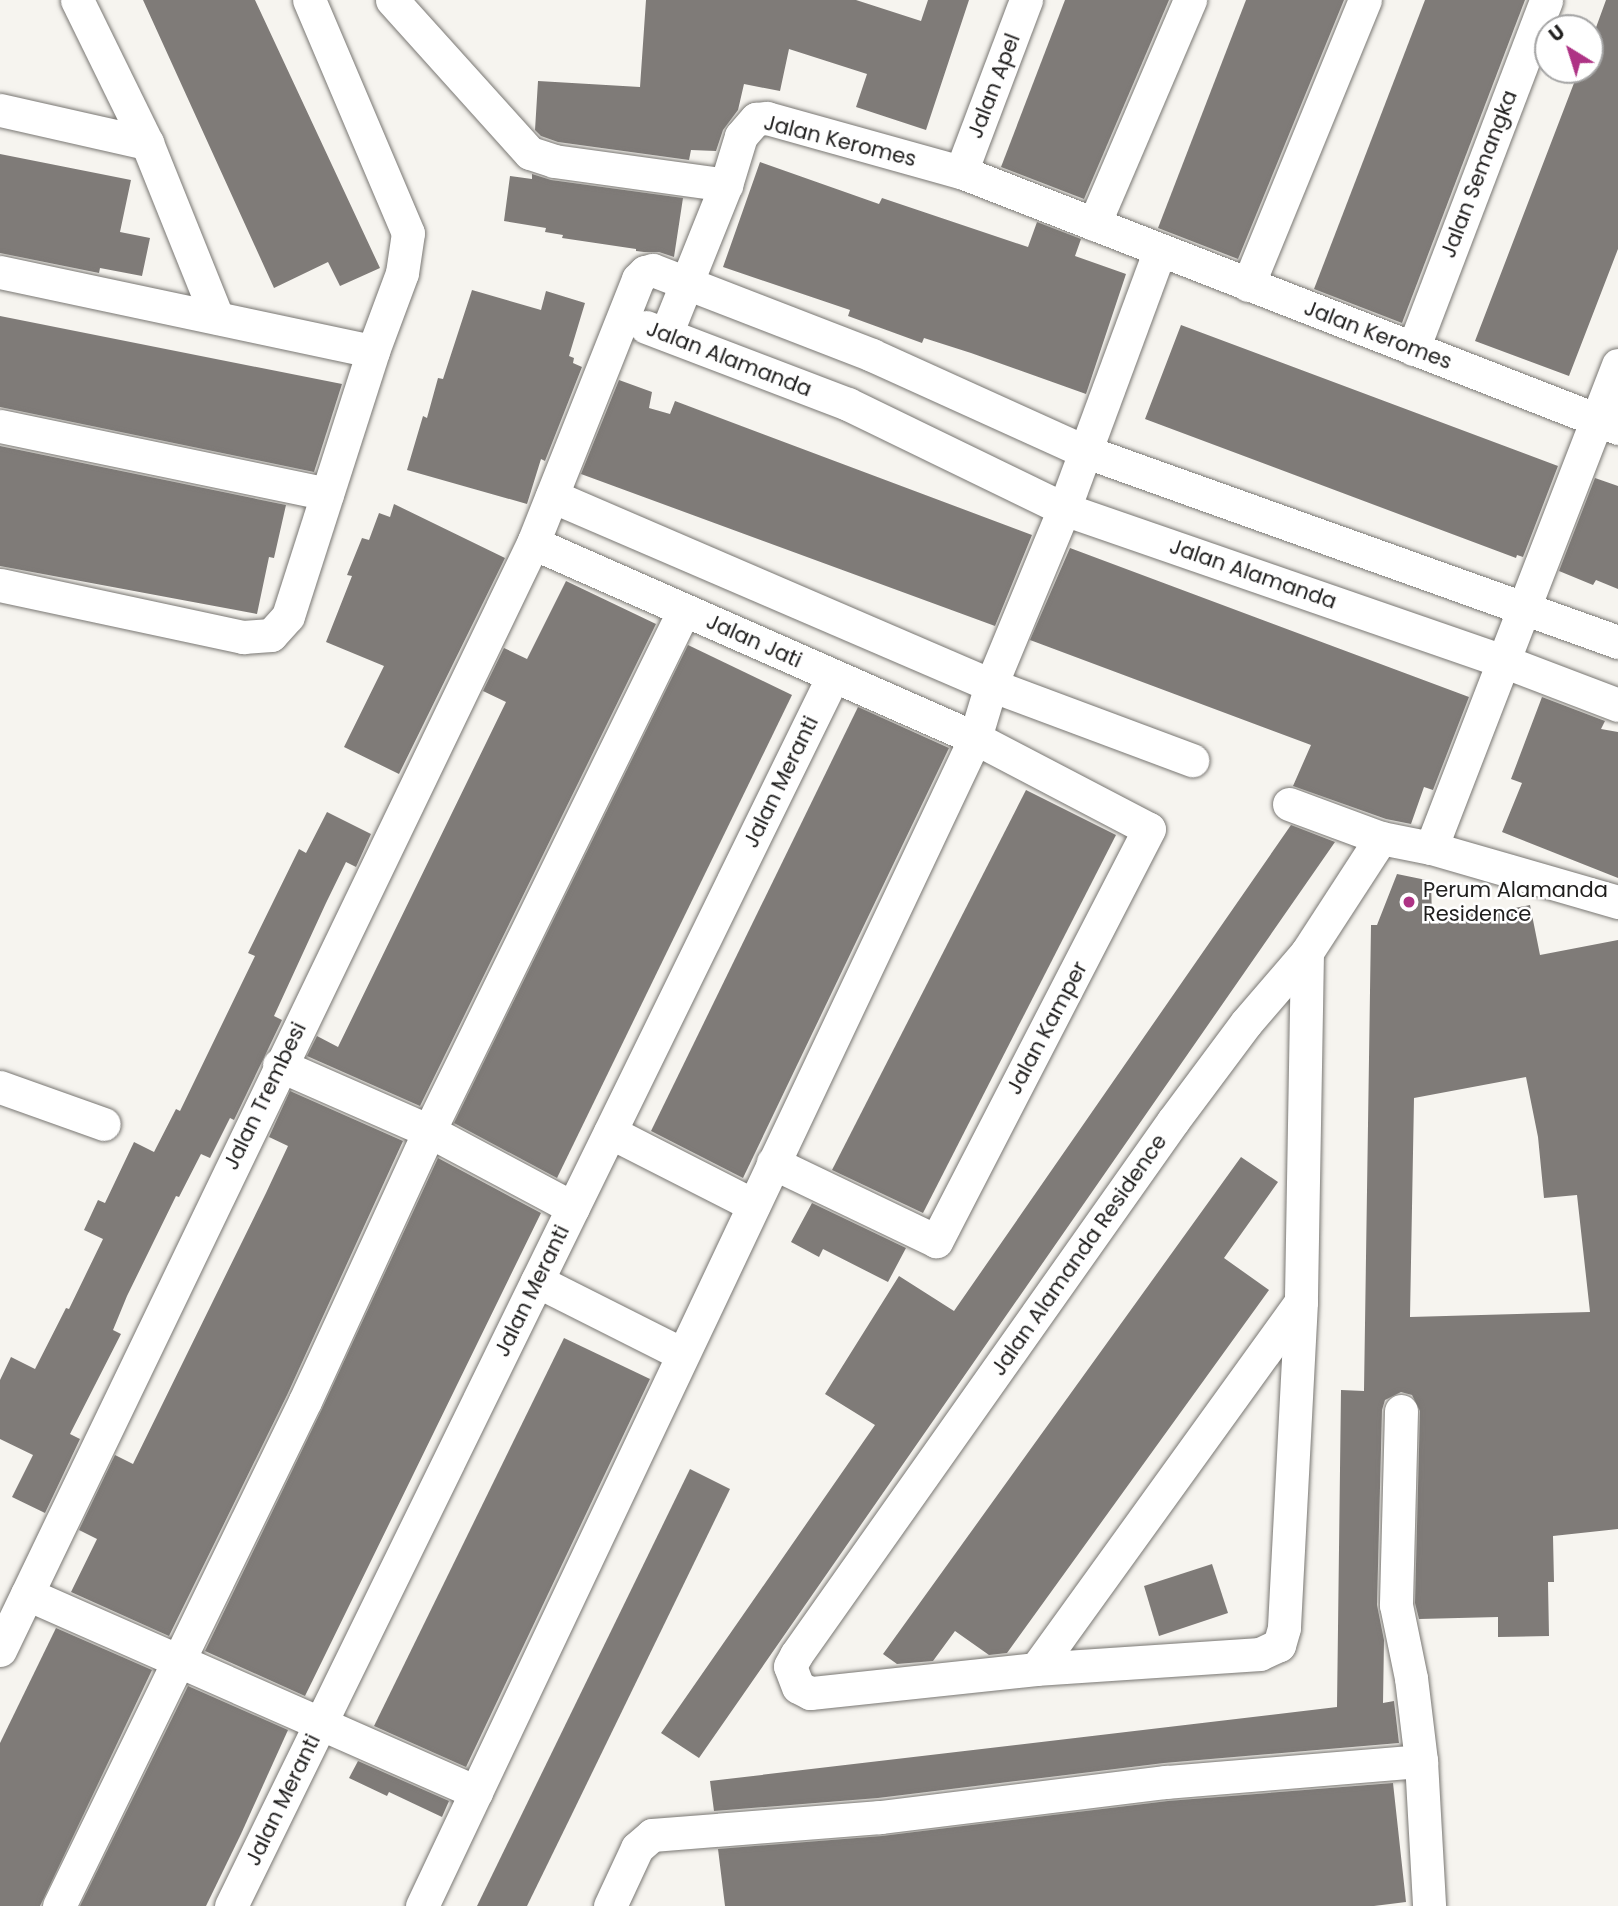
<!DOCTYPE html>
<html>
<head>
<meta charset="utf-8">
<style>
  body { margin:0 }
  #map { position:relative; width:1618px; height:1906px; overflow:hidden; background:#f6f4ef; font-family:Poppins,sans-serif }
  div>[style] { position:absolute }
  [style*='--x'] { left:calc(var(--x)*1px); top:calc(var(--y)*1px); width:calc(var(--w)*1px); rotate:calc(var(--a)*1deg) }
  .building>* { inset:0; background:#7f7b78 }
  .roads { filter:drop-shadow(0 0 2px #797773) drop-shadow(0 0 2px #797773) }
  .street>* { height:33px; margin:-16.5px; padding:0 16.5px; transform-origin:16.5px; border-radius:16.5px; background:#fff }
  .dots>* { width:19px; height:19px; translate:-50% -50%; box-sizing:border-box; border:4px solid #fff; border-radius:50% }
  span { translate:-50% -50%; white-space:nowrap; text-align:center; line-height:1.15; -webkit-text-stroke:5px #fff; paint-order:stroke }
  .street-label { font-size:21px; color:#1f1e1d }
  .poi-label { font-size:21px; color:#1f1e1d }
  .left { translate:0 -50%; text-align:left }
  .north { position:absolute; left:1534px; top:14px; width:70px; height:70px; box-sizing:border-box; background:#fff; border:2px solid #a5a5a5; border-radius:50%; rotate:322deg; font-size:19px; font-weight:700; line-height:28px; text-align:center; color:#1f1e1d }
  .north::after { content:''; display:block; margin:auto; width:24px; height:32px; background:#ae3385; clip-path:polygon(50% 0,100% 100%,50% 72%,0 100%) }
</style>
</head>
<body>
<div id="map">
  <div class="building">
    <div style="clip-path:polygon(143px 0,255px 0,380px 268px,340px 286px,328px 262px,274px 288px)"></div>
    <div style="clip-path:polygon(646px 0,856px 0,921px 21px,928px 0,969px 0,926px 130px,856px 107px,867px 74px,789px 49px,780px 91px,744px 84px,738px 110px,723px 130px,716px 151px,691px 150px,689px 160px,558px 142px,541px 136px,535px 130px,538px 81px,640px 87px)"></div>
    <div style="clip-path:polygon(1065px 0,1169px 0,1084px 199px,1001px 167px)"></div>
    <div style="clip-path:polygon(1246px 0,1344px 0,1238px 259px,1158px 228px)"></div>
    <div style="clip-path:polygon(1425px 0,1525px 0,1402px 323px,1314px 289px)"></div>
    <div style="clip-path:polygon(1606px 0,1618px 0,1618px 249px,1569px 376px,1475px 341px,1579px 70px,1590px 70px,1590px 44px)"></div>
    <div style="clip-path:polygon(0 154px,131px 180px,120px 232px,150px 238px,142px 276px,100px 268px,99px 273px,0 253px)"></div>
    <div style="clip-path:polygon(760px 162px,879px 204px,882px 198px,1028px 247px,1037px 222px,1081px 239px,1075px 256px,1126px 274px,1086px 394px,971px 353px,924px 338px,922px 343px,848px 316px,850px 310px,723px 267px)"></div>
    <div style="clip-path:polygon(532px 174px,551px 180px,683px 198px,674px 257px,659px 252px,644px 252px,636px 251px,636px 249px,562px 238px,563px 235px,545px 232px,546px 228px,504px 221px,510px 176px,532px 179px)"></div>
    <div style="clip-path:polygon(472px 290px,541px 310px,546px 291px,585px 303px,569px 356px,574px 358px,573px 363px,582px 367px,545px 461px,541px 459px,527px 504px,407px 470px,423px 416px,427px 418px,438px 378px,443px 379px)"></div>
    <div style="clip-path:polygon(0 316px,342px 384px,314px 472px,0 407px)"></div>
    <div style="clip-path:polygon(1181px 325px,1558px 466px,1523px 557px,1517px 555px,1516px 558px,1145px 419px)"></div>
    <div style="clip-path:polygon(619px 380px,652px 392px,649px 408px,670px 414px,675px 401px,1032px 535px,995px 626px,581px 474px)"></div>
    <div style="clip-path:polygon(0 446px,286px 505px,274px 558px,269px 557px,257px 614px,0 566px)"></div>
    <div style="clip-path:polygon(1595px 478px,1618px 486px,1618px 589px,1596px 580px,1593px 585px,1559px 571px)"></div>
    <div style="clip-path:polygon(394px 504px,505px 558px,399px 774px,344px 747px,384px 666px,326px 642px,352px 576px,347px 575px,362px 538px,369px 540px,379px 513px,390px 517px)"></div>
    <div style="clip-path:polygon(1070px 548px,1469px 697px,1433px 790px,1424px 787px,1411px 824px,1386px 819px,1293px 786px,1311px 745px,1030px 640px)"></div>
    <div style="clip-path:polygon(566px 581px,656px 624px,420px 1106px,307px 1056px,317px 1036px,338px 1047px,506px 702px,483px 691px,504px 648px,527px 659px)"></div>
    <div style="clip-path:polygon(688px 645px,792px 695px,557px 1178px,454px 1123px)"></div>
    <div style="clip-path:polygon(1542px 697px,1605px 721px,1601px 729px,1618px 732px,1618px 878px,1502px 832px,1522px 783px,1511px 779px)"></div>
    <div style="clip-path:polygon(858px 707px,949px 748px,743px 1178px,651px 1131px)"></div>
    <div style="clip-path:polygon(1026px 790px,1116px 835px,923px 1213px,832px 1170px)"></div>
    <div style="clip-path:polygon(327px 812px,371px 834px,356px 867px,346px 862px,326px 903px,274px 1016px,282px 1020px,234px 1120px,230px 1118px,210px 1158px,201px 1154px,179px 1197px,176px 1196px,127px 1296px,113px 1330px,121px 1334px,70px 1434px,80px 1439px,45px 1513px,12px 1497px,33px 1455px,0 1439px,0 1380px,11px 1357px,35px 1369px,66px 1308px,69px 1309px,103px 1239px,84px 1230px,98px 1200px,105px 1203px,134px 1142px,154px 1152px,176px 1109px,180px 1111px,255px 956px,248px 953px,299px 849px,306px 853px)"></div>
    <div style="clip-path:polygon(1291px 825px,1335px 842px,699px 1758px,661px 1733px,875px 1425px,825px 1394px,899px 1276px,954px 1311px)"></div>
    <div style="clip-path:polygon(evenodd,1397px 874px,1431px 881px,1432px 918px,1484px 908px,1485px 914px,1530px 905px,1540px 955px,1618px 940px,1618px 1529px,1553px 1536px,1554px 1582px,1548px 1582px,1549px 1636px,1498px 1637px,1498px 1617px,1419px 1619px,1415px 1603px,1420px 1411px,1412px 1395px,1401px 1392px,1385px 1400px,1382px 1410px,1377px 1605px,1384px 1640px,1383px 1703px,1394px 1701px,1399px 1743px,1164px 1763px,878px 1798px,714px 1811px,710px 1781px,1337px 1707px,1341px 1390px,1364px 1391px,1371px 925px,1377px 925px,1397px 874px,1526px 1077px,1538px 1137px,1544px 1198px,1577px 1195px,1590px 1312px,1410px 1317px,1414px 1098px,1526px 1077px)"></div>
    <div style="clip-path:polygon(290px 1091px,403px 1141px,288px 1393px,169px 1636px,71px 1592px,97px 1539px,79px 1530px,115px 1455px,133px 1464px,266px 1193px,288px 1146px,269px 1137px)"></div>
    <div style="clip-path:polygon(1241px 1157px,1278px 1182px,1224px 1258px,1269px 1290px,1007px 1653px,989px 1655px,955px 1631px,933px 1661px,897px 1664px,883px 1654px)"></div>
    <div style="clip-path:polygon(438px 1158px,541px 1213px,305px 1696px,205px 1651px,322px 1409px)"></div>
    <div style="clip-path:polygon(812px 1203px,906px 1248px,888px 1282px,823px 1249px,819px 1257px,791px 1242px)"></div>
    <div style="clip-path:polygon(564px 1338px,650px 1379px,466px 1767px,374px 1726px)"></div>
    <div style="clip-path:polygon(690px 1469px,730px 1489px,573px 1812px,527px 1906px,477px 1906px)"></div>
    <div style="clip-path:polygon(1212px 1564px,1228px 1613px,1159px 1636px,1144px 1586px)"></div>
    <div style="clip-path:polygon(56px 1628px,152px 1670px,40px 1906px,0 1906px,0 1743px)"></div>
    <div style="clip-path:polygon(188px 1686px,288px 1730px,241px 1834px,206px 1906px,80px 1906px)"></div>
    <div style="clip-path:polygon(358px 1761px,449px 1801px,442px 1817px,389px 1792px,387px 1796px,349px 1778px)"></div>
    <div style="clip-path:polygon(1393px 1783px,1406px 1902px,1374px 1906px,725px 1906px,718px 1849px,882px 1836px,1168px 1801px)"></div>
  </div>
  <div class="roads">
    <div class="street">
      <div style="--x:77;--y:0;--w:159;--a:63.9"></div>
      <div style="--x:147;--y:143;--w:188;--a:68.1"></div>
      <div style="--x:392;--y:0;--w:206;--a:48"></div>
      <div style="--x:530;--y:153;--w:25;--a:18"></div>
      <div style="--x:554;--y:161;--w:174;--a:7.9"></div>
      <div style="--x:0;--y:110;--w:151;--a:12.7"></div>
      <div style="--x:961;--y:172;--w:184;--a:-69.3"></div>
      <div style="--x:1094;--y:224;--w:244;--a:-66.8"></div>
      <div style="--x:0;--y:272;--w:381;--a:12"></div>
      <div style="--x:1248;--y:285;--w:308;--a:-67.7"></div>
      <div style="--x:646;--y:327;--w:216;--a:20.9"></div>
      <div style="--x:848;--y:404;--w:240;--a:25.9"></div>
      <div style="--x:1064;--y:509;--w:465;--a:19.1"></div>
      <div style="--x:1503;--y:661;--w:123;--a:20.9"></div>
      <div style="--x:666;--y:334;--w:161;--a:-68.1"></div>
      <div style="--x:726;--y:185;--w:51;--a:-73"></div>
      <div style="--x:741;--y:136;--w:23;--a:-49"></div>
      <div style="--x:756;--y:119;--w:11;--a:-5"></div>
      <div style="--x:767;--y:118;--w:201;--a:15.6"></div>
      <div style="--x:961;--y:172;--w:705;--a:21.29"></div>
      <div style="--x:1413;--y:349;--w:373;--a:-69.1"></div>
      <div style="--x:0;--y:426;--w:334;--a:11.7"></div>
      <div style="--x:552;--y:496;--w:478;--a:23.3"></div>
      <div style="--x:991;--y:685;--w:215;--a:20.5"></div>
      <div style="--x:533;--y:543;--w:483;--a:23.8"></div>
      <div style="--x:975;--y:738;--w:196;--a:27.6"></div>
      <div style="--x:1149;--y:829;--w:464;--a:117.3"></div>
      <div style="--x:936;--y:1241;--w:181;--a:-154.4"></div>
      <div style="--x:0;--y:585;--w:249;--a:12.1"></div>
      <div style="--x:243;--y:637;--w:28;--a:-4"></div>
      <div style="--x:271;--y:635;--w:25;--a:-48"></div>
      <div style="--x:288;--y:616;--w:278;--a:-72.2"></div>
      <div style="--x:373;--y:351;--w:83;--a:-69.6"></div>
      <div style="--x:402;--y:273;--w:40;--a:-81.5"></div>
      <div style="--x:408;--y:233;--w:253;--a:-113"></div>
      <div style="--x:1289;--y:804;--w:98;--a:20.3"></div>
      <div style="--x:1381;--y:838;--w:51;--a:11.3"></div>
      <div style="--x:1431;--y:848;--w:195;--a:16.1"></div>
      <div style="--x:1431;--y:848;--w:518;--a:-68.84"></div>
      <div style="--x:1307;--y:952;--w:350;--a:91"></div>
      <div style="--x:1301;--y:1302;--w:326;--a:93"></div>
      <div style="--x:1284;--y:1628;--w:18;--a:106"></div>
      <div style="--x:1279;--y:1645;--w:21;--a:155"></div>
      <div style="--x:1260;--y:1654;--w:225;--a:176.2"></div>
      <div style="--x:1036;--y:1669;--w:227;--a:173.9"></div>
      <div style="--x:810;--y:1693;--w:13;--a:-153"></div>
      <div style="--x:798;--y:1687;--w:22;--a:-111"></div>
      <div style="--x:790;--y:1666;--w:13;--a:-61"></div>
      <div style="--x:796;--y:1655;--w:654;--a:-54.78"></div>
      <div style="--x:1173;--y:1121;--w:122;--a:-53.3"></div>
      <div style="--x:1246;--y:1023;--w:94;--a:-49.3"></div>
      <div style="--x:1307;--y:952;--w:136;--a:-57"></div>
      <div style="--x:279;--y:1065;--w:164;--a:23.7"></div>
      <div style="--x:429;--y:1131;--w:163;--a:28.1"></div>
      <div style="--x:0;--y:1087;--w:110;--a:19.6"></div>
      <div style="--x:610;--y:1132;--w:161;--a:27"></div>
      <div style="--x:537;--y:1281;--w:162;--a:26.7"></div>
      <div style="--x:1401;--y:1411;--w:194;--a:91.5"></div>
      <div style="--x:1396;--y:1605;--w:75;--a:78.4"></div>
      <div style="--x:1411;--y:1678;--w:84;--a:83.1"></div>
      <div style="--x:1421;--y:1761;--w:145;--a:86.8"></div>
      <div style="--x:27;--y:1594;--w:491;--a:23.8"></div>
      <div style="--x:0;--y:1650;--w:1229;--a:-64.29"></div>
      <div style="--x:533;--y:543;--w:284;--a:-68.3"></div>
      <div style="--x:638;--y:279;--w:10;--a:-45"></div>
      <div style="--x:645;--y:272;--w:8;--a:-14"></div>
      <div style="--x:653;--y:270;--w:235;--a:21.2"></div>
      <div style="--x:872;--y:355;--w:233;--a:24.4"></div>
      <div style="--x:1084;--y:451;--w:567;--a:19.68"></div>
      <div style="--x:1036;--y:1669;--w:453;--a:-54.2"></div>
      <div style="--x:59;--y:1906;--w:562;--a:-64.03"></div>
      <div style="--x:305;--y:1401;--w:297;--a:-65.3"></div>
      <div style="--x:429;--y:1131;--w:580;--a:-63.92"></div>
      <div style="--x:231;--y:1906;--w:1369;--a:-63.92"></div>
      <div style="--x:422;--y:1906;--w:1292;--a:-64.66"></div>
      <div style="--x:975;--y:738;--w:55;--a:-73.2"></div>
      <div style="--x:991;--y:685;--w:191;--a:-67.5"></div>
      <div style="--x:1064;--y:509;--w:276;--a:-69.7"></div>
      <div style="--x:610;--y:1906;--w:64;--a:-65"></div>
      <div style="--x:637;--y:1848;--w:20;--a:-41"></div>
      <div style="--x:652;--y:1835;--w:229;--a:-4.5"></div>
      <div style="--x:880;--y:1817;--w:288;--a:-7"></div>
      <div style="--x:1166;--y:1782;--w:256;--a:-4.7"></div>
    </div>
  </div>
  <div class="dots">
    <div style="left:1409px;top:902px;background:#ae3385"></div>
  </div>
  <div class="street-label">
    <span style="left:994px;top:86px;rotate:-69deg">Jalan Apel</span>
    <span style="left:840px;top:141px;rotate:14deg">Jalan Keromes</span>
    <span style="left:1479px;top:174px;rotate:-69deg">Jalan Semangka</span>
    <span style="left:1378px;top:335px;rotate:21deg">Jalan Keromes</span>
    <span style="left:729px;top:359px;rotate:21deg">Jalan Alamanda</span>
    <span style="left:1253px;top:574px;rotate:19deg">Jalan Alamanda</span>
    <span style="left:754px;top:641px;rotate:24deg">Jalan Jati</span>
    <span style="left:781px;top:782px;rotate:-64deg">Jalan Meranti</span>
    <span style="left:1047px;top:1028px;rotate:-62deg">Jalan Kamper</span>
    <span style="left:265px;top:1096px;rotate:-64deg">Jalan Trembesi</span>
    <span style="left:1079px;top:1255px;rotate:-55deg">Jalan Alamanda Residence</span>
    <span style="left:532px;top:1291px;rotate:-64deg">Jalan Meranti</span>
    <span style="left:283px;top:1800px;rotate:-64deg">Jalan Meranti</span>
  </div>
  <div class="poi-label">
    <span class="left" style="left:1423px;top:902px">Perum Alamanda<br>Residence</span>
  </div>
  <div class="north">U</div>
</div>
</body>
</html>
